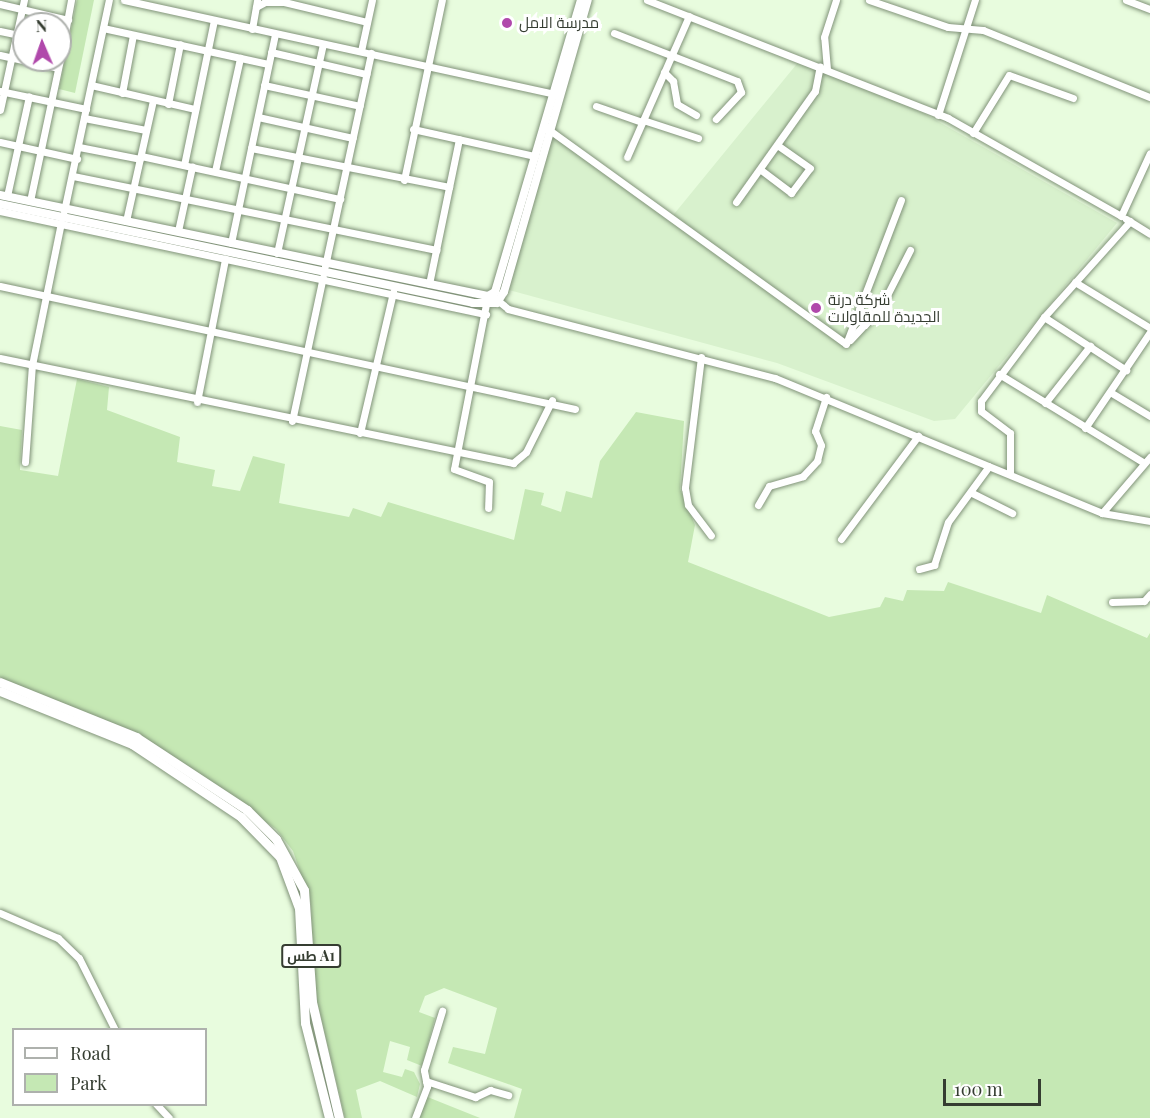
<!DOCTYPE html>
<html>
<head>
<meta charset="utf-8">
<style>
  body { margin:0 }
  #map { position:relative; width:1150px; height:1118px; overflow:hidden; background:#e8fcde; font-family:"Playfair Display",Cairo,serif }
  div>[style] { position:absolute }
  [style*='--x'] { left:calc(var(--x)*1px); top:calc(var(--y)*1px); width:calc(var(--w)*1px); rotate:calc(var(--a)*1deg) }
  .built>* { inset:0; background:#d8f1cd }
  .green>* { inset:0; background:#c5e8b4 }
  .roads { filter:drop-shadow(0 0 2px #819379) drop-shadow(0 0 2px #819379) }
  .minor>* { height:7px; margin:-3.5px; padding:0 3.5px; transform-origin:3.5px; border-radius:3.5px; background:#fff }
  .major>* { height:8px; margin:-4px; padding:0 4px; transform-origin:4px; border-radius:4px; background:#fff }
  .highway>* { height:9px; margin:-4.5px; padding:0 4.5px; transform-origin:4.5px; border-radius:4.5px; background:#fff }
  .dots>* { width:16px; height:16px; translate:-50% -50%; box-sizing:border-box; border:3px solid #fff; border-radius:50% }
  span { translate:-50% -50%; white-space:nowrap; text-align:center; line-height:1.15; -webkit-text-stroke:6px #fff; paint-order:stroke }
  .shield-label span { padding:2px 4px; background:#fff; border:2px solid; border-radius:4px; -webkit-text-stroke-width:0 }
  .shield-label { font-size:14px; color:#353d31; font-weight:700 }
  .poi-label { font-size:15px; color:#353d31 }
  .left { translate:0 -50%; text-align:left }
  .legend { position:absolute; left:12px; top:1028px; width:195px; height:78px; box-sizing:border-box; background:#fff; border:2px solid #aeb1ad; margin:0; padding:8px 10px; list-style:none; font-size:18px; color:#353d31 }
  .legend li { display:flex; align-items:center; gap:12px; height:30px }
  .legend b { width:30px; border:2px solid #aeb1ad }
  .north { position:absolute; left:12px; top:12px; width:60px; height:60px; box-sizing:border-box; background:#fff; border:2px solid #aeb1ad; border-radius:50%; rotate:358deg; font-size:16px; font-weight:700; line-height:24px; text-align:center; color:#353d31 }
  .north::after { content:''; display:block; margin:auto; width:21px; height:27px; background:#b048ab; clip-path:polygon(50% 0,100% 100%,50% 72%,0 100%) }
  .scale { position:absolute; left:943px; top:1079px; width:98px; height:27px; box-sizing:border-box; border:3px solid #353d31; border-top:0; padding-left:8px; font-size:18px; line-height:21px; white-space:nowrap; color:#353d31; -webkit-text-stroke:4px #fff; paint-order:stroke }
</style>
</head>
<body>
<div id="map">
  <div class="built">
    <div style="clip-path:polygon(800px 60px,923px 113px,1117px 223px,955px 419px,934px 421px,777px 363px,509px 290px,551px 130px,670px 219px)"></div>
  </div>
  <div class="green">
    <div style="clip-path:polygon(77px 0,94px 0,75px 93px,59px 89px)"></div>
    <div style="clip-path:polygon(77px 379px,109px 387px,107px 410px,180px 437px,177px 462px,215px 470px,212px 486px,240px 491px,253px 456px,285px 464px,279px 503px,349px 517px,353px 508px,381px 517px,388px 502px,514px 540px,525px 489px,544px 493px,541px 505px,561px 512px,566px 491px,592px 498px,600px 461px,636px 412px,684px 421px,680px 489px,695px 525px,688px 562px,829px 617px,880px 607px,885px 597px,903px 601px,907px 590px,944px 591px,948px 582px,1041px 613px,1047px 595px,1147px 638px,1150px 633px,1150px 1118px,514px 1118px,522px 1089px,448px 1063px,453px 1047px,485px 1054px,497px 1008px,444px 988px,425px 996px,419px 1012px,435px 1018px,422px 1066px,407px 1060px,410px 1047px,390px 1041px,383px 1072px,402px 1077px,405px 1069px,414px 1072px,420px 1084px,417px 1097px,380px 1081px,356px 1090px,362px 1118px,345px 1118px,314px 988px,311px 904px,293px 851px,276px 829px,161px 750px,0 680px,0 426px,22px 430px,20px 470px,58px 476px)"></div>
    <div style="clip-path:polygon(425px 1096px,480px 1118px,417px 1118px)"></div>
  </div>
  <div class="roads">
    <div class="minor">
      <div style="--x:124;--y:0;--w:444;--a:12.3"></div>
      <div style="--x:647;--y:0;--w:323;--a:21.4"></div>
      <div style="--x:948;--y:118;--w:199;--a:29.5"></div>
      <div style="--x:1121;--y:216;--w:69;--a:-65.3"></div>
      <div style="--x:869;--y:0;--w:83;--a:18.9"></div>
      <div style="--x:948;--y:27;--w:35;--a:5"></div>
      <div style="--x:983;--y:30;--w:180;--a:21.9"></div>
      <div style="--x:1126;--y:0;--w:26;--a:21"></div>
      <div style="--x:0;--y:4;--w:70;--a:13.2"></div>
      <div style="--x:256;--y:7;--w:10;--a:-29"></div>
      <div style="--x:265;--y:2;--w:19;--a:0"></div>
      <div style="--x:284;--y:2;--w:85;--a:13.5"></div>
      <div style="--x:103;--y:28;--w:169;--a:12.3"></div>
      <div style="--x:252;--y:29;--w:29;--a:-80"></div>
      <div style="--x:0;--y:31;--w:25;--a:12"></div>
      <div style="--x:614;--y:33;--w:132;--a:21.3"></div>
      <div style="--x:737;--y:81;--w:12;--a:70"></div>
      <div style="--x:741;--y:92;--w:37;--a:133"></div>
      <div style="--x:361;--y:51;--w:52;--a:-77.8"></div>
      <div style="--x:271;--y:52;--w:98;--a:13"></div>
      <div style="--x:0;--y:55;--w:59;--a:12.6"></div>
      <div style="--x:60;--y:60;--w:61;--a:-79.6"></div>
      <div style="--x:827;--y:69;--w:32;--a:-95"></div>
      <div style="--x:824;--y:37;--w:39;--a:-72"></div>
      <div style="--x:664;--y:72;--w:13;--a:45"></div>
      <div style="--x:673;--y:81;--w:23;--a:80"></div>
      <div style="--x:677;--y:104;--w:22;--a:30"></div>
      <div style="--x:91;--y:85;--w:107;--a:13"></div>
      <div style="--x:264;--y:85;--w:98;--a:12.3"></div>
      <div style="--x:0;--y:91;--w:88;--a:11.8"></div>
      <div style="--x:122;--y:93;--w:59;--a:-79.3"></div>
      <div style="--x:168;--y:104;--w:61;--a:-78.7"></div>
      <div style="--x:596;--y:106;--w:49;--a:19.2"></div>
      <div style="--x:0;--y:110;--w:113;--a:-77.7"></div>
      <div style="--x:938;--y:115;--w:121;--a:-72.2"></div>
      <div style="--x:258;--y:117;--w:97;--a:12.5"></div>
      <div style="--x:84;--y:118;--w:63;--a:11"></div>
      <div style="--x:643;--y:120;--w:58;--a:18.1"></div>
      <div style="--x:413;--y:129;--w:125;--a:12.5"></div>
      <div style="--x:548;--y:129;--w:367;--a:35.8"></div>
      <div style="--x:973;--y:133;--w:68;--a:-58.2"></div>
      <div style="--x:1009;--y:75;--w:68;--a:19.8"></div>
      <div style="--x:0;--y:142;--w:79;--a:12.4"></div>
      <div style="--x:79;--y:147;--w:62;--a:11.1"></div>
      <div style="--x:251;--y:148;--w:202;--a:11.1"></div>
      <div style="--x:141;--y:156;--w:204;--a:12.2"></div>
      <div style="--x:627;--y:157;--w:154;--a:-66.3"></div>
      <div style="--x:184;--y:165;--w:148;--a:-78.3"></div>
      <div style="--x:761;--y:170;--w:38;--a:37"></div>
      <div style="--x:791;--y:193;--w:31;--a:-53"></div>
      <div style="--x:810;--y:168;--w:39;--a:-145"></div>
      <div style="--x:215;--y:171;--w:116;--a:-77.5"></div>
      <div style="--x:73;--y:176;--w:371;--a:11.5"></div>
      <div style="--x:404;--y:180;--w:184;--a:-78.1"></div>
      <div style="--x:7;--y:196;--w:102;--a:-77.6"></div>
      <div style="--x:30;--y:201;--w:144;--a:-78"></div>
      <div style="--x:736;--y:202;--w:136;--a:-54.6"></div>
      <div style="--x:815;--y:91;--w:25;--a:-79"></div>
      <div style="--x:0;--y:211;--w:497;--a:12"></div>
      <div style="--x:64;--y:211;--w:216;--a:-78"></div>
      <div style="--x:1126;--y:219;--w:28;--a:32"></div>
      <div style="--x:126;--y:221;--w:124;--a:-77.4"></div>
      <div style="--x:178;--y:231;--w:66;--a:-77.7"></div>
      <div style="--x:231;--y:243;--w:214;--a:-78.1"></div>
      <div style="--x:277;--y:253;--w:214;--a:-77.6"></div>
      <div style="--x:325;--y:266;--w:218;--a:-77.8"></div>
      <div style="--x:1075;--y:282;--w:88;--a:31.5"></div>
      <div style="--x:429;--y:284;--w:148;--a:-78.3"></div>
      <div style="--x:0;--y:286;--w:588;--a:12.07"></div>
      <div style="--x:491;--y:295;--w:22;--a:39"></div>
      <div style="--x:508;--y:309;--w:276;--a:14.5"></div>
      <div style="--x:775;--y:378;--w:354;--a:22.4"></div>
      <div style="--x:1102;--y:513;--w:49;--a:9.5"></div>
      <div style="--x:487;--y:299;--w:173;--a:101"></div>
      <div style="--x:454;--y:469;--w:37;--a:20"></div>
      <div style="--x:489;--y:482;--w:26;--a:92"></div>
      <div style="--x:1044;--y:317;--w:98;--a:32.9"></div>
      <div style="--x:850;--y:340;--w:45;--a:-46.8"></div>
      <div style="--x:881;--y:307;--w:64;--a:-63"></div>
      <div style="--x:846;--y:344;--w:154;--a:-69.1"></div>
      <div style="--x:701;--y:357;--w:132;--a:97"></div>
      <div style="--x:685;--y:488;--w:17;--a:80"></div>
      <div style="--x:688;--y:505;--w:38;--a:53"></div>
      <div style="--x:0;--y:358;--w:524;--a:11.57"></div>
      <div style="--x:513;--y:463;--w:17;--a:-40"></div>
      <div style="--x:526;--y:452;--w:58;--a:-63.4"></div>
      <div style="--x:999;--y:374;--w:170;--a:31.5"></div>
      <div style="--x:1110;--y:392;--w:47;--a:31"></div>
      <div style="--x:197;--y:402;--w:146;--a:-78.9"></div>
      <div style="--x:1045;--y:403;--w:73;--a:-51.7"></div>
      <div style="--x:292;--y:421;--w:147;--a:-77.9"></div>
      <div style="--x:1085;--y:428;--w:116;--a:-55.9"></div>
      <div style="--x:360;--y:433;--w:145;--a:-76.8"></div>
      <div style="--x:25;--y:462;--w:97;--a:-85.9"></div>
      <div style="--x:32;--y:365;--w:146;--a:-78.5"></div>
      <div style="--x:1010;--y:474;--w:41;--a:-90"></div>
      <div style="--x:1010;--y:433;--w:36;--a:-143"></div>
      <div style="--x:981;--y:411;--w:10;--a:-90"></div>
      <div style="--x:981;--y:401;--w:105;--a:-53.1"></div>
      <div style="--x:1044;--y:317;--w:129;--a:-48.1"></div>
      <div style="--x:972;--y:493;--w:45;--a:26.6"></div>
      <div style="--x:758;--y:505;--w:22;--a:-60"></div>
      <div style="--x:769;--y:486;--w:35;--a:-16"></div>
      <div style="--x:803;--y:476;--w:21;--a:-47"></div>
      <div style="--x:817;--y:461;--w:16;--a:-76"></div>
      <div style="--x:821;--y:445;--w:15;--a:-113"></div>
      <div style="--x:815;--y:431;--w:36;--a:-72"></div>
      <div style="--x:1102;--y:513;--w:74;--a:-49.4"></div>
      <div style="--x:841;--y:539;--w:129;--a:-53.2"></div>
      <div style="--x:919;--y:569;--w:16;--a:-15"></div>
      <div style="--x:934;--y:565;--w:45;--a:-72"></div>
      <div style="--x:948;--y:522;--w:69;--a:-53.8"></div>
      <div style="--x:1112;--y:602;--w:32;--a:-2"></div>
      <div style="--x:1144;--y:601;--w:9;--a:-49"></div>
      <div style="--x:0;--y:913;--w:63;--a:23.3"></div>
      <div style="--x:58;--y:938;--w:29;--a:44"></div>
      <div style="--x:79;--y:958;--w:80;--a:63.4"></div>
      <div style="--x:426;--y:1081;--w:52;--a:18.1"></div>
      <div style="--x:475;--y:1097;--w:17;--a:-25"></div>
      <div style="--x:490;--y:1090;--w:19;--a:16"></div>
      <div style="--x:156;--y:1104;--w:19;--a:47"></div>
      <div style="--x:415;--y:1118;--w:34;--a:-69"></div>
      <div style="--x:427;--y:1086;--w:16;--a:-101"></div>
      <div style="--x:424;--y:1070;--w:62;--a:-73"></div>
    </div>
    <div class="major">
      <div style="--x:0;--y:195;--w:498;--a:11.7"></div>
      <div style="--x:488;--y:296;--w:8;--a:-30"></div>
      <div style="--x:495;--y:292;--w:304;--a:-73.6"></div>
      <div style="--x:0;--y:204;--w:483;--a:11.8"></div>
      <div style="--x:473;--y:303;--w:24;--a:0"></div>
      <div style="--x:497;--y:303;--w:13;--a:-58"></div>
      <div style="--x:504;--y:292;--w:304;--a:-74"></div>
    </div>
    <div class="highway">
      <div style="--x:0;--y:682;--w:147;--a:22"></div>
      <div style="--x:136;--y:737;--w:133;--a:33.3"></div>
      <div style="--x:247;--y:810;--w:41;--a:45"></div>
      <div style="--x:276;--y:839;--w:58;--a:61.2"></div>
      <div style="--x:304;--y:890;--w:112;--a:85.9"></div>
      <div style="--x:312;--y:1002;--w:119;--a:76.9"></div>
      <div style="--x:0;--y:691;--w:142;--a:21.9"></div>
      <div style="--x:132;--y:744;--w:131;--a:33.8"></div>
      <div style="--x:241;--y:817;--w:56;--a:45.7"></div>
      <div style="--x:280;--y:857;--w:54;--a:69.6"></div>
      <div style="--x:299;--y:908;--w:115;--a:87"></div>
      <div style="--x:305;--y:1023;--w:98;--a:75.8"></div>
    </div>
  </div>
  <div class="dots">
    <div style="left:507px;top:23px;background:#b048ab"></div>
    <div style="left:816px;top:308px;background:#b048ab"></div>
  </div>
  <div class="shield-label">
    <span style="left:311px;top:956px">طس A1</span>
  </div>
  <div class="poi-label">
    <span class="left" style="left:519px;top:23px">مدرسة الامل</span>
    <span class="left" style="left:828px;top:308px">شركة درنة<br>الجديدة للمقاولات</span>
  </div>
  <ul class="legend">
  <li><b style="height:8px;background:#fff"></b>Road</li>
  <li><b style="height:16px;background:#c5e8b4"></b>Park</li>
  </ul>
  <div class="north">N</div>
  <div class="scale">100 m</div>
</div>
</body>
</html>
